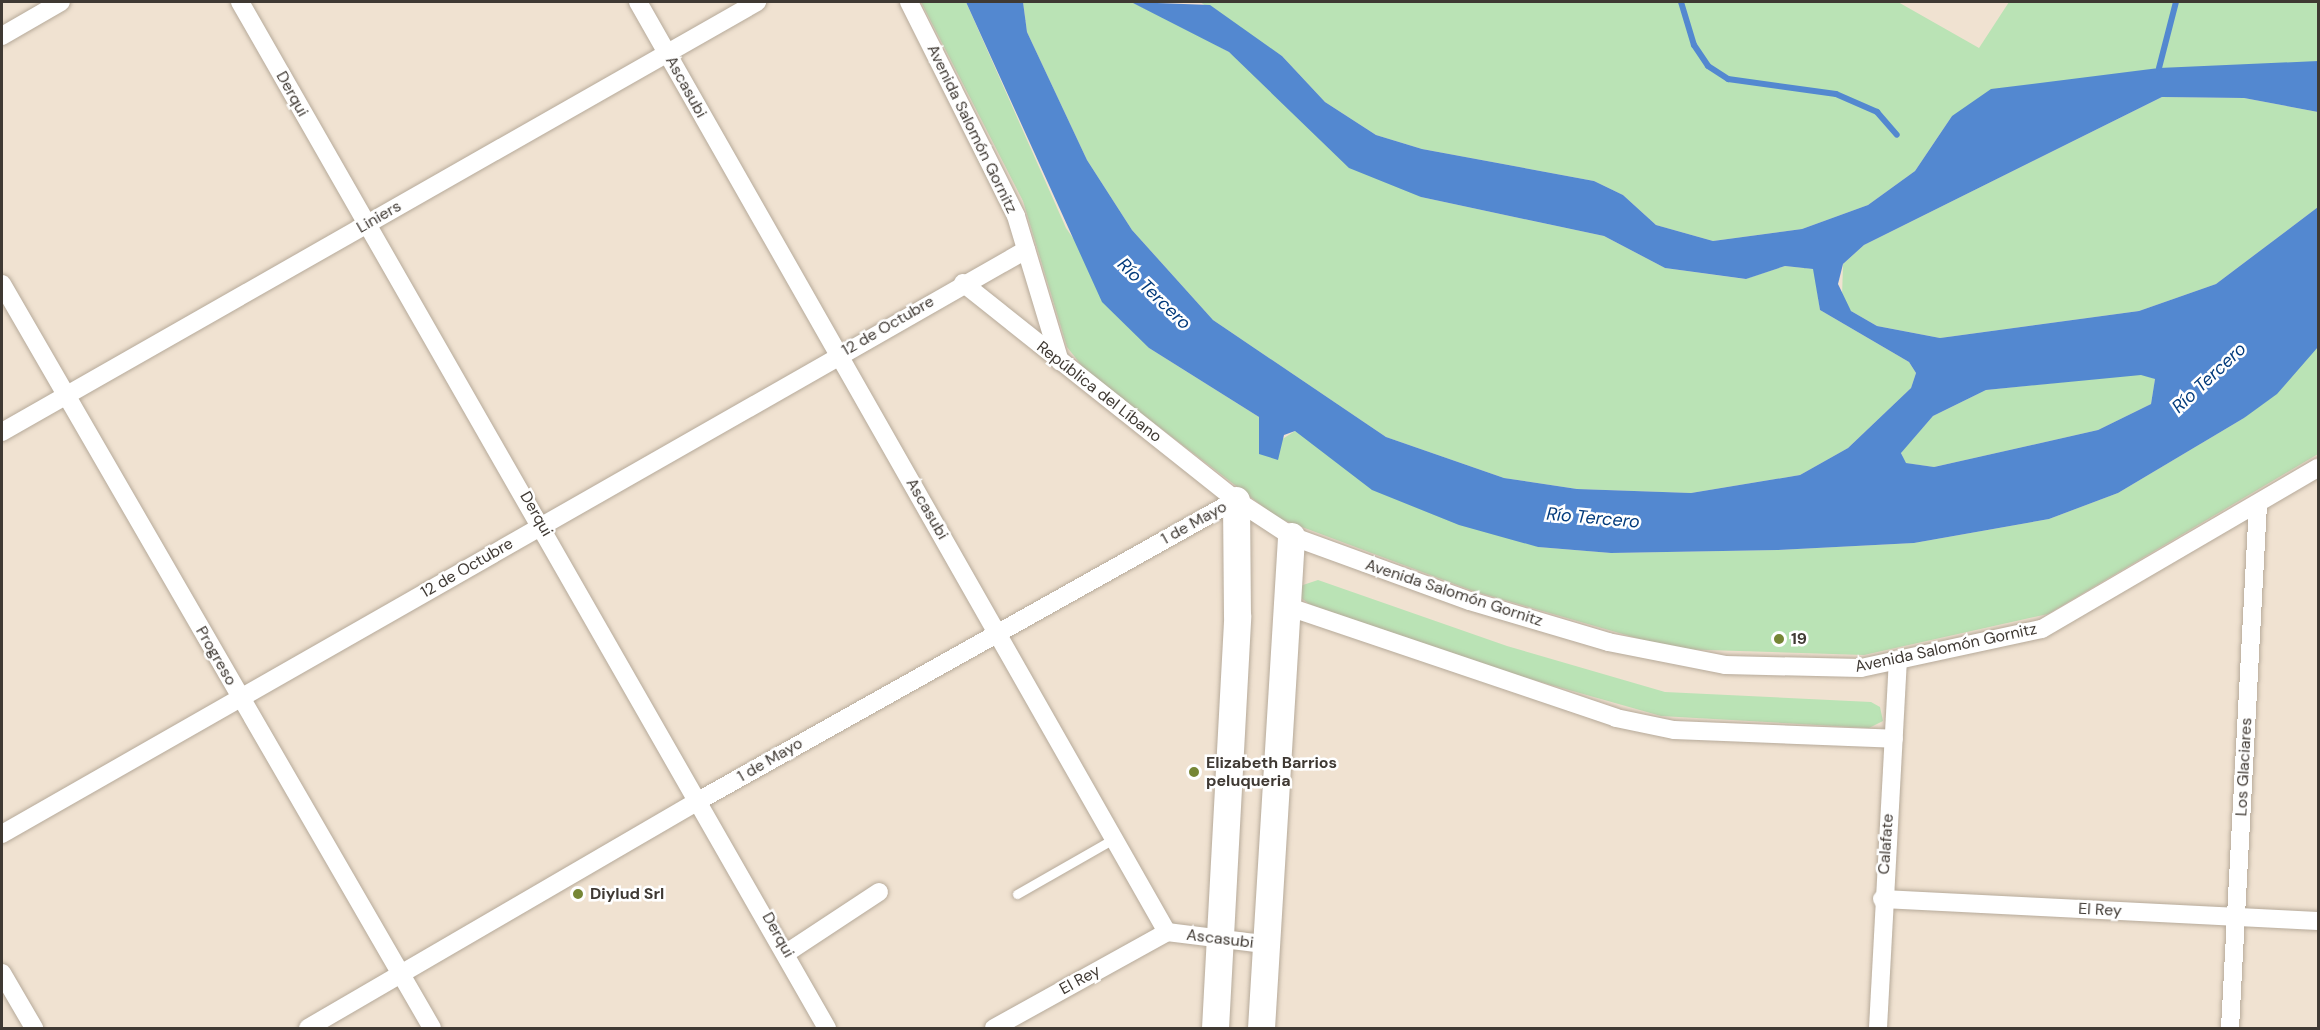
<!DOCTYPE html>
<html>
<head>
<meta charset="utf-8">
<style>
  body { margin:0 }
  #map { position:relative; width:2320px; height:1030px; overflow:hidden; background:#f0e2d1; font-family:"DM Sans",sans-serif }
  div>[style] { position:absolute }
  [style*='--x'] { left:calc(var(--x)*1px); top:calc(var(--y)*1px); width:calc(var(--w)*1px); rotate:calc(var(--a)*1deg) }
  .green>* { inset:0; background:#bae3b5 }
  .water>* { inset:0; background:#5388d0 }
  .stream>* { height:6px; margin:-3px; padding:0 3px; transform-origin:3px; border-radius:3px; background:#5388d0 }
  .roads { filter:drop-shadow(0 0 2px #b6aa9a) drop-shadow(0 0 2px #b6aa9a) }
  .service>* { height:9px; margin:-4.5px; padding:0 4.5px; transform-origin:4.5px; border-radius:4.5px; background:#fff }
  .minor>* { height:18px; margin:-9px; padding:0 9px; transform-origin:9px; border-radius:9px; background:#fff }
  .secondary>* { height:27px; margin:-13.5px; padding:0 13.5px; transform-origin:13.5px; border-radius:13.5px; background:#fff }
  .dots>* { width:16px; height:16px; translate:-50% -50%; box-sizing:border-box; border:3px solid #fff; border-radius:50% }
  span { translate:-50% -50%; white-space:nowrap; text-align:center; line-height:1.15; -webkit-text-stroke:5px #fff; paint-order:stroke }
  .street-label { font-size:16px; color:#3f3933 }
  .poi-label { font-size:16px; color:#3f3933; font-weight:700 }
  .left { translate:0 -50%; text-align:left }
  .water-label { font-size:18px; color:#033b7c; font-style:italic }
  .frame { position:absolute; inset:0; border:3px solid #3f3933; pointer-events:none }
</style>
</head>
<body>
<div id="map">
  <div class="green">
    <div style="clip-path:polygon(921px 2px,966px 2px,1066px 228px,1149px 348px,1259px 417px,1259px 454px,1295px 431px,1538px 547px,1611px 553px,1778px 550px,1914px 543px,2049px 519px,2118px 493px,2244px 418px,2318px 347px,2318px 454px,2048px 614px,1864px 655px,1675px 649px,1473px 591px,1278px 518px,1086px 371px,1067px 347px,1023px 201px)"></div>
    <div style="clip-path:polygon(1023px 2px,1131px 2px,1184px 27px,1229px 52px,1421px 197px,1604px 236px,1665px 268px,1745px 279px,1785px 266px,1814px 269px,1820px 310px,1909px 362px,1916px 373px,1911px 388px,1848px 448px,1800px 475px,1691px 493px,1577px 489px,1504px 478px,1386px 437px,1213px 320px,1132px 230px,1087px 160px,1027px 32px)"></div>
    <div style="clip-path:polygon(1200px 2px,1898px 2px,1979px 48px,2009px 2px,2318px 2px,2318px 61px,1952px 116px,1915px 171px,1868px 205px,1802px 229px,1713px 241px,1656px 225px,1623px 195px,1594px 181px,1422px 149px,1376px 135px,1325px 102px,1282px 56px)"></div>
    <div style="clip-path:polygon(2162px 97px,2244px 98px,2318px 112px,2318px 207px,2216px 284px,2139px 311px,1940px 338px,1877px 326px,1851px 311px,1842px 298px,1843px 264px,1864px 245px)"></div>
    <div style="clip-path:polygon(2141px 374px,2155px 379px,2151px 404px,2098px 430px,1934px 467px,1905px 463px,1901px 452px,1933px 416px,1986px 390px)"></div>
    <div style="clip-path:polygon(1318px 580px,1507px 646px,1665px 692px,1871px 702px,1880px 707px,1883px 721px,1869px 728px,1661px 716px,1498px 670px,1309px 604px,1300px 597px,1300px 586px)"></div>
  </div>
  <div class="water">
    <div style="clip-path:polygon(evenodd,966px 2px,1023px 2px,1027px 32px,1087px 160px,1132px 230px,1213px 320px,1386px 437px,1504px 478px,1577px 489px,1691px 493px,1800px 475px,1848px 448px,1911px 388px,1916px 373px,1909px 362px,1820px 310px,1813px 269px,1785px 266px,1746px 279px,1665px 268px,1604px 236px,1421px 197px,1349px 168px,1229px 52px,1131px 2px,1210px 5px,1282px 56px,1325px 102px,1376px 135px,1422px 149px,1594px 181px,1623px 195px,1656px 225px,1713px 241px,1802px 229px,1868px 205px,1915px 171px,1952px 116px,1991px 89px,2159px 68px,2318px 61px,2318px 112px,2244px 98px,2162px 97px,1864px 245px,1843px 264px,1838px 284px,1851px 311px,1877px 326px,1940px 338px,2139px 311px,2216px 284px,2318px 207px,2318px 347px,2277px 394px,2244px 418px,2118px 493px,2049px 519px,1914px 543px,1778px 550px,1611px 553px,1538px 547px,1459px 525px,1372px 490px,1295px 431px,1284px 435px,1278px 460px,1259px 454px,1259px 417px,1149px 348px,1102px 302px,966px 2px,2141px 375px,2155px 379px,2151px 404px,2098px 430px,1934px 467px,1906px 463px,1901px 453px,1933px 416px,1986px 390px,2141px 375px)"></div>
  </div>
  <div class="stream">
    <div style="--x:1681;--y:2;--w:45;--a:73.2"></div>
    <div style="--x:1694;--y:45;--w:25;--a:56"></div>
    <div style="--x:1708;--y:66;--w:24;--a:33"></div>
    <div style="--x:1728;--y:79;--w:109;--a:7.9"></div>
    <div style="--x:1836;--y:94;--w:45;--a:23.7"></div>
    <div style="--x:1877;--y:112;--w:30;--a:49"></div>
    <div style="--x:2159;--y:68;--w:68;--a:-75.6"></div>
  </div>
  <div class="roads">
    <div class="service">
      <div style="--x:1017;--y:894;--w:113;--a:-29.7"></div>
    </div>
    <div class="minor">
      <div style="--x:240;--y:2;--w:1182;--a:60.23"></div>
      <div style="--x:638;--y:2;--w:1070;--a:60.37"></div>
      <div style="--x:1167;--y:932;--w:98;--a:7.1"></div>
      <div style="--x:909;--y:2;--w:239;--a:63.4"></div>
      <div style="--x:1016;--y:216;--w:152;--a:73.2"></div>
      <div style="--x:2;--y:36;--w:68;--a:-30"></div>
      <div style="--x:963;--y:283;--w:349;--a:38.5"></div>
      <div style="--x:1236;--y:500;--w:66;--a:33.2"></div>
      <div style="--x:1291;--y:536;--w:190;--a:20"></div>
      <div style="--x:1470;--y:601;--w:144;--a:16.5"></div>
      <div style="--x:1608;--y:642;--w:119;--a:11.1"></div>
      <div style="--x:1725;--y:665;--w:136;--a:1.3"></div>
      <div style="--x:1861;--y:668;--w:185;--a:-12.2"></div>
      <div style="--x:2042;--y:629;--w:320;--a:-30.3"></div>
      <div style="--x:2;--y:284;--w:859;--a:59.97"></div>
      <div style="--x:2;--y:432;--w:869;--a:-29.66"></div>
      <div style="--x:1286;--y:606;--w:348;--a:18.7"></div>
      <div style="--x:1616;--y:718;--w:59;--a:11.7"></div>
      <div style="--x:1674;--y:730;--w:220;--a:2.3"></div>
      <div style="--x:2;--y:834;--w:1179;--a:-29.7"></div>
      <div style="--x:1882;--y:899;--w:437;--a:2.9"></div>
      <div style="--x:788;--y:952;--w:109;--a:-33.4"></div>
      <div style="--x:2;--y:973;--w:64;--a:59.8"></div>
      <div style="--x:308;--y:1028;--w:453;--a:-30.2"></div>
      <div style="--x:700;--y:800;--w:614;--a:-29.24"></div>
      <div style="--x:994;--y:1028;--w:198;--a:-29"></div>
      <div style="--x:1878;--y:1028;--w:369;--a:-86.9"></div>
      <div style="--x:2230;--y:1028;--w:524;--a:-86.94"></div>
    </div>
    <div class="secondary">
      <div style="--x:1215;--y:1028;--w:413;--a:-86.9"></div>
      <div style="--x:1237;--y:616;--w:116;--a:-90.5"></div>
      <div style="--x:1261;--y:1028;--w:493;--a:-86.5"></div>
    </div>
  </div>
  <div class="dots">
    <div style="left:1779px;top:639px;background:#768635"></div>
    <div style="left:1194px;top:772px;background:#768635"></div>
    <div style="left:578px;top:894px;background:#768635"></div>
  </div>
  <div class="street-label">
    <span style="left:686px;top:87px;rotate:61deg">Ascasubi</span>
    <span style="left:292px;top:94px;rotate:61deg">Derqui</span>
    <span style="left:972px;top:129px;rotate:64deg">Avenida Salomón Gornitz</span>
    <span style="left:379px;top:217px;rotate:-30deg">Liniers</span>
    <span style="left:888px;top:326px;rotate:-30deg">12 de Octubre</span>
    <span style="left:1099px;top:392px;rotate:38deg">República del Líbano</span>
    <span style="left:927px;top:509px;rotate:60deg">Ascasubi</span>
    <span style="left:536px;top:514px;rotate:60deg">Derqui</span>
    <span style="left:1194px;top:523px;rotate:-29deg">1 de Mayo</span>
    <span style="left:467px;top:568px;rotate:-30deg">12 de Octubre</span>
    <span style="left:1454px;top:593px;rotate:18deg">Avenida Salomón Gornitz</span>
    <span style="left:1946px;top:648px;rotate:-12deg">Avenida Salomón Gornitz</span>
    <span style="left:216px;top:656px;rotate:60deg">Progreso</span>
    <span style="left:770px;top:760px;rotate:-30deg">1 de Mayo</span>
    <span style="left:2244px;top:767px;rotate:-87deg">Los Glaciares</span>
    <span style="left:1886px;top:844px;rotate:-86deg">Calafate</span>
    <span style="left:2100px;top:910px;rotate:3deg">El Rey</span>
    <span style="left:778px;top:935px;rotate:61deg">Derqui</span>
    <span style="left:1220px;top:939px;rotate:7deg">Ascasubi</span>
    <span style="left:1080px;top:980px;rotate:-29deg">El Rey</span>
  </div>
  <div class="poi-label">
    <span class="left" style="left:1791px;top:639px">19</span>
    <span class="left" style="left:1206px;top:772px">Elizabeth Barrios<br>peluqueria</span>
    <span class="left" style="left:590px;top:894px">Diylud Srl</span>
  </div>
  <div class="water-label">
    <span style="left:1154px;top:294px;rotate:44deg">Río Tercero</span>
    <span style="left:2209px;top:378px;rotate:-43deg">Río Tercero</span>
    <span style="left:1593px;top:518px;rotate:5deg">Río Tercero</span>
  </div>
  <div class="frame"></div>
</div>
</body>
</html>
